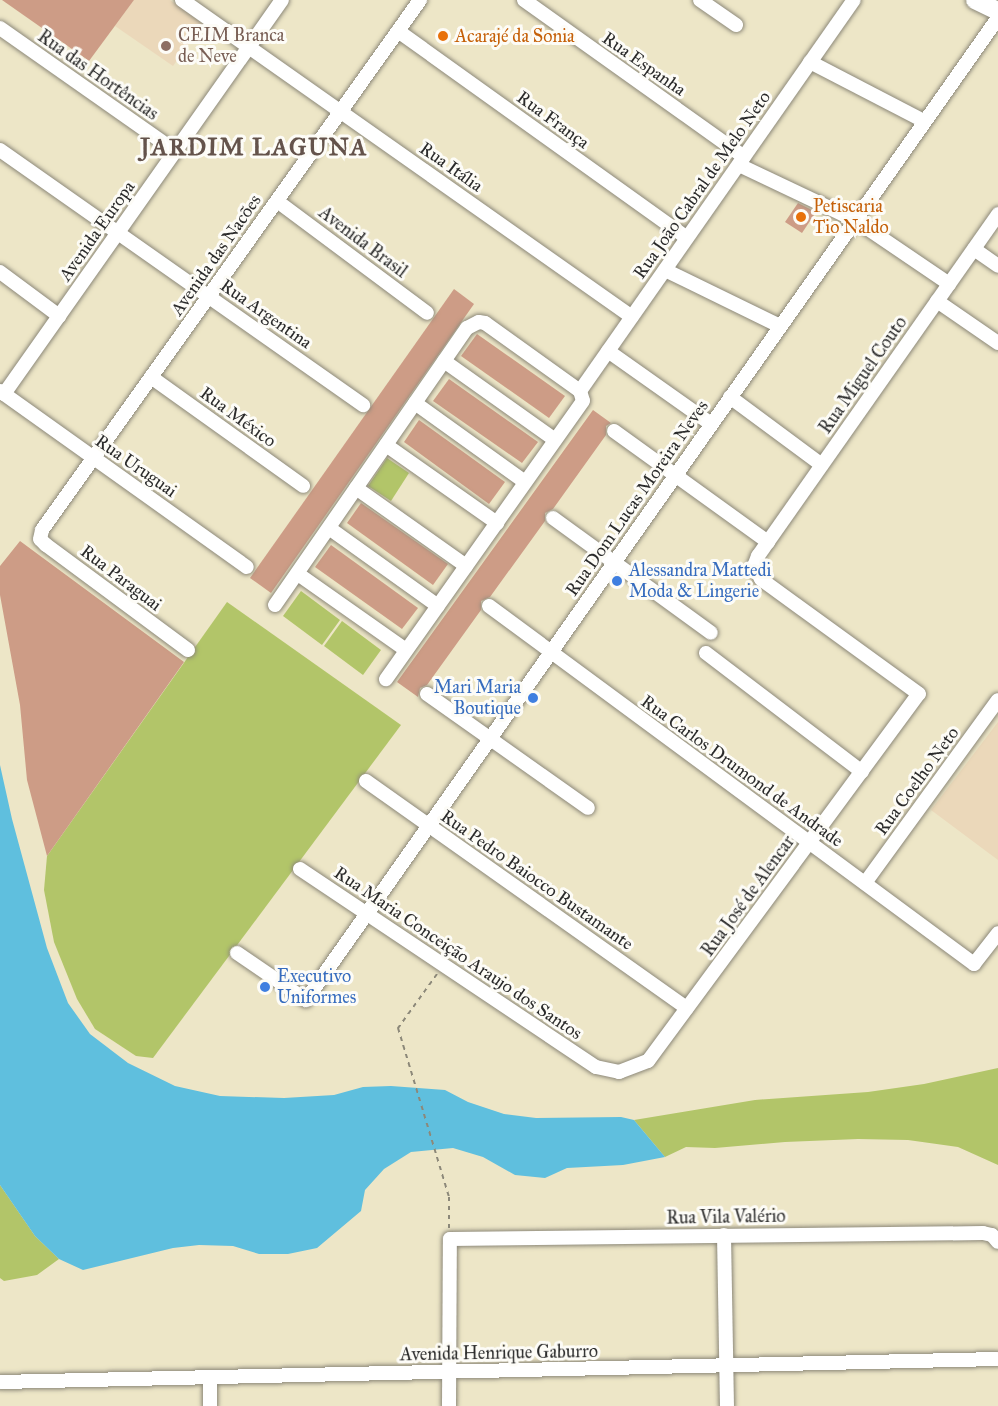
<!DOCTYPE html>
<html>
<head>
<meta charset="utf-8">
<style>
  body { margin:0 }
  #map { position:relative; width:998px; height:1406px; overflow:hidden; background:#ede6c7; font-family:"IM FELL Great Primer",serif }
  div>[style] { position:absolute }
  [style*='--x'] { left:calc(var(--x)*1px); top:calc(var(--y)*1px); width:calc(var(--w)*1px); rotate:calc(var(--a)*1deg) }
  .built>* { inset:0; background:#ebd8ba }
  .green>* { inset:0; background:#b2c569 }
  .water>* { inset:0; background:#5fbfde }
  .building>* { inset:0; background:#cd9c86 }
  .path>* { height:2px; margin-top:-1px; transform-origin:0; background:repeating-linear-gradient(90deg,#8c8879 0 4.5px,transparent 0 9px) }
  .roads { filter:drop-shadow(0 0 2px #8c8879) drop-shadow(0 0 2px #8c8879) }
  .minor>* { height:14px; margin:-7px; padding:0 7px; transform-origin:7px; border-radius:7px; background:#fff }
  .secondary>* { height:18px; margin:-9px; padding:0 9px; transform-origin:9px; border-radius:9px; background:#fff }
  .dots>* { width:16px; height:16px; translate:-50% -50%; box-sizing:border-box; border:3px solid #fdfcf7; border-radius:50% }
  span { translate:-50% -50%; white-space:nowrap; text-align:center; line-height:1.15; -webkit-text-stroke:6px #fdfcf7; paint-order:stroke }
  .education-label { font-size:18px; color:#785e54 }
  .left { translate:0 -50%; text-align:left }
  .food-label { font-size:18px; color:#c56008 }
  .street-label { font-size:18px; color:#2b2b2b }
  .shop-label { font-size:18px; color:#366cbe }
  .right { translate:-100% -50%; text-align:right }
  .district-label { font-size:24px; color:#64534b; font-weight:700; letter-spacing:1.5px }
</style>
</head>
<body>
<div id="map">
  <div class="built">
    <div style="clip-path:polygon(134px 0,170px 0,203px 24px,173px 66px,115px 26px)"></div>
    <div style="clip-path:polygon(998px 722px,998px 860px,931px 810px)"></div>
  </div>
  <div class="green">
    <div style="clip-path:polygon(387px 458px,409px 473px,391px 501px,368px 486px)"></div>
    <div style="clip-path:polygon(301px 591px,340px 620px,322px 645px,283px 616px)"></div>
    <div style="clip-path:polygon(227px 602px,401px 725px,153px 1058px,136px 1056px,95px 1029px,77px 999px,54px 942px,44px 890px,47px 856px)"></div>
    <div style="clip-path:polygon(342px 621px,381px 650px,363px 675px,324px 646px)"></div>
    <div style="clip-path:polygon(998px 1068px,998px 1165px,958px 1147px,908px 1140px,858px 1139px,785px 1142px,715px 1148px,686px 1147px,665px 1157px,634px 1120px,755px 1100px,868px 1092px,924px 1084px)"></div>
    <div style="clip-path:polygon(0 1185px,35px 1236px,59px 1259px,37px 1275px,4px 1281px,0 1278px)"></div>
  </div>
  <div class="water">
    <div style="clip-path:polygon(0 765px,12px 819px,47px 948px,68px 1003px,90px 1034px,128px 1063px,175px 1086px,220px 1096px,284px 1098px,334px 1095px,363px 1087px,391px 1086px,445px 1090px,468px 1102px,504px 1114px,536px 1118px,621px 1117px,634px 1120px,665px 1157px,623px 1165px,567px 1168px,545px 1178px,515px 1175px,483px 1157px,453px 1148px,411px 1152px,384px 1169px,365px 1190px,361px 1211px,317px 1248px,288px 1254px,259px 1254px,233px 1246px,199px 1245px,173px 1248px,83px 1270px,59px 1259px,35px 1236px,0 1185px)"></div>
  </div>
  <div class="building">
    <div style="clip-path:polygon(2px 0,134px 0,89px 61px)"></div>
    <div style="clip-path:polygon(798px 203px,816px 212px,802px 233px,785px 222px)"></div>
    <div style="clip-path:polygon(454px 289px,474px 304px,271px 593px,250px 578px)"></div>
    <div style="clip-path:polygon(477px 334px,565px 396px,549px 418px,461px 356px)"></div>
    <div style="clip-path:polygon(449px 379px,538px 442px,522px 463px,433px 401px)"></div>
    <div style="clip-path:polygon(593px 410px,611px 423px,606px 426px,606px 435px,553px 509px,545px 513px,545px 521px,490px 597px,481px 601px,481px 610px,427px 685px,420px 688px,418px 697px,397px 682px)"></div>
    <div style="clip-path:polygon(419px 420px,505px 482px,489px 504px,404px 442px)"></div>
    <div style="clip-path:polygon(361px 503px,448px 564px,433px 585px,347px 523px)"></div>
    <div style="clip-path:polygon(20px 541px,184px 662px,47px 856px,27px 780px,20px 705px,0 595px,0 566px)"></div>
    <div style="clip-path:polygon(331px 545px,418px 608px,402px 629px,315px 567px)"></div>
  </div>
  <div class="path">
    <div style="--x:437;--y:974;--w:67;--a:125.8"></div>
    <div style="--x:398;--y:1028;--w:177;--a:73.2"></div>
    <div style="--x:449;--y:1197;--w:31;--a:90"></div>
  </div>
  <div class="roads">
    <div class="minor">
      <div style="--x:182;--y:0;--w:550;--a:35.16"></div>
      <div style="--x:524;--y:0;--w:270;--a:35.5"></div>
      <div style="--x:700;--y:0;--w:44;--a:34.8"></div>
      <div style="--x:0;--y:28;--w:214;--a:35.1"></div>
      <div style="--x:398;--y:31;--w:355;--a:35.6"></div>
      <div style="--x:810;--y:62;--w:128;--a:27.4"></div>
      <div style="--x:0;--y:150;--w:444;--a:35.1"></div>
      <div style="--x:739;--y:165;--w:128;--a:25.4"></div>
      <div style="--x:855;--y:220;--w:114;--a:34.2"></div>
      <div style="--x:277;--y:201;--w:187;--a:36.7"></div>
      <div style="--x:974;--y:249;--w:29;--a:35"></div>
      <div style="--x:665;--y:270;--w:128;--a:26"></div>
      <div style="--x:0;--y:272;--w:74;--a:36.7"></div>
      <div style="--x:937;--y:301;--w:74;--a:34.5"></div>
      <div style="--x:608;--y:351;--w:126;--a:35.3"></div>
      <div style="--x:444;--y:361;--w:136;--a:35.4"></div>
      <div style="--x:151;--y:377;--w:187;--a:35.6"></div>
      <div style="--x:0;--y:391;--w:303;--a:35.5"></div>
      <div style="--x:580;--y:391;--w:477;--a:-55"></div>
      <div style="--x:4;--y:394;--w:482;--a:-54.8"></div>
      <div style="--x:730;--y:397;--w:114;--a:36.5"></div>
      <div style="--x:415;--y:403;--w:135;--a:35.7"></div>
      <div style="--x:614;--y:431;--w:190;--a:35.8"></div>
      <div style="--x:386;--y:445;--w:136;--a:35.1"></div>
      <div style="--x:356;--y:488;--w:135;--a:35.3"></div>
      <div style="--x:553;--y:518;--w:195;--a:36"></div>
      <div style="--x:329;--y:528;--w:134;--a:35.6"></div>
      <div style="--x:298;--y:574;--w:132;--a:35.1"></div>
      <div style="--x:275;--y:605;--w:337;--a:-55.3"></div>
      <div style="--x:467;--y:328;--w:13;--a:-27"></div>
      <div style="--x:479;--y:322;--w:6;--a:9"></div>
      <div style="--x:485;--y:323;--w:117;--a:35.6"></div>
      <div style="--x:580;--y:391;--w:10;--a:73"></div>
      <div style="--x:583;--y:401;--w:341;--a:125.3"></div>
      <div style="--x:489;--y:606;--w:603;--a:36.43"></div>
      <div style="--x:974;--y:964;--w:39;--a:-52"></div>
      <div style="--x:188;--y:650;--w:177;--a:-143.5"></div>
      <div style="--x:46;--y:545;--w:8;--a:-135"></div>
      <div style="--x:40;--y:539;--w:9;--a:-77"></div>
      <div style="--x:42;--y:530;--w:651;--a:-54.5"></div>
      <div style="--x:706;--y:653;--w:196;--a:37.3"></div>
      <div style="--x:427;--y:694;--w:197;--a:35.3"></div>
      <div style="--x:366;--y:781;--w:393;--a:35.3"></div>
      <div style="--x:300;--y:869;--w:356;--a:33.8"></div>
      <div style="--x:596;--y:1067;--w:24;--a:12"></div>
      <div style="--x:619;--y:1072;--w:31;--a:-21"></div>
      <div style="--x:648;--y:1061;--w:456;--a:-53.6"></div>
      <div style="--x:919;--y:694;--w:195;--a:-144"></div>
      <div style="--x:761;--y:579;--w:15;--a:-118"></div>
      <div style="--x:754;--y:566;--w:11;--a:-68"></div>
      <div style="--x:758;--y:556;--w:418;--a:-54.9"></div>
      <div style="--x:865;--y:883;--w:226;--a:-54"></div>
      <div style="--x:237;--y:953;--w:83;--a:34.3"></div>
      <div style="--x:306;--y:1000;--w:1201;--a:-54.83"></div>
      <div style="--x:724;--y:1235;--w:171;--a:89"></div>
      <div style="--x:210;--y:1377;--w:29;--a:90"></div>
      <div style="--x:0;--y:1382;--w:998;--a:-1.32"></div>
      <div style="--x:449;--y:1406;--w:167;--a:-89.7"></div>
      <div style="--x:450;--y:1239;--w:533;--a:-0.64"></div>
      <div style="--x:983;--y:1233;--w:9;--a:13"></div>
      <div style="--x:992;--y:1235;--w:9;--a:49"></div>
    </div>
    <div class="secondary">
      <div style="--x:975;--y:0;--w:25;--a:26"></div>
    </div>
  </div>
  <div class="dots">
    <div style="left:443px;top:36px;background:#e8710a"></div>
    <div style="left:166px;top:46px;background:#8d6e63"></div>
    <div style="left:801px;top:217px;background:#e8710a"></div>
    <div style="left:617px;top:581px;background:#3f7fe0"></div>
    <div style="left:533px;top:698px;background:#3f7fe0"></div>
    <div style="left:265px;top:987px;background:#3f7fe0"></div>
  </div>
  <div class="education-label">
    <span class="left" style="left:178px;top:46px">CEIM Branca<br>de Neve</span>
  </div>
  <div class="food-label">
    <span class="left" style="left:455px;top:36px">Acarajé da Sonia</span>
    <span class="left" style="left:813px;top:217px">Petiscaria<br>Tio Naldo</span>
  </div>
  <div class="street-label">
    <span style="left:644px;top:64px;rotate:35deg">Rua Espanha</span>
    <span style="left:98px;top:75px;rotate:35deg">Rua das Hortências</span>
    <span style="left:553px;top:120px;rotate:36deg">Rua França</span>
    <span style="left:451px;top:167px;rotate:35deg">Rua Itália</span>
    <span style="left:702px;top:185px;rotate:-55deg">Rua João Cabral de Melo Neto</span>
    <span style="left:97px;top:231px;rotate:-55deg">Avenida Europa</span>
    <span style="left:363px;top:242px;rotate:37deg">Avenida Brasil</span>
    <span style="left:216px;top:255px;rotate:-55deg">Avenida das Nacões</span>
    <span style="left:266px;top:314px;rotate:35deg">Rua Argentina</span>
    <span style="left:863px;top:375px;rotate:-55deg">Rua Miguel Couto</span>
    <span style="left:238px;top:417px;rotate:36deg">Rua México</span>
    <span style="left:136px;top:466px;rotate:35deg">Rua Uruguai</span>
    <span style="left:637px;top:498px;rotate:-55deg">Rua Dom Lucas Moreira Neves</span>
    <span style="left:121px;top:578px;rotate:37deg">Rua Paraguai</span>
    <span style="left:742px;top:771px;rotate:36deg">Rua Carlos Drumond de Andrade</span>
    <span style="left:917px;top:781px;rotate:-54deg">Rua Coelho Neto</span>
    <span style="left:537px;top:880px;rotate:35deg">Rua Pedro Baiocco Bustamante</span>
    <span style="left:748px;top:896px;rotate:-54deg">Rua José de Alencar</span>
    <span style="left:458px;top:953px;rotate:34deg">Rua Maria Conceição Araujo dos Santos</span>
    <span style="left:726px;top:1217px;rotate:-1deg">Rua Vila Valério</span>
    <span style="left:499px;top:1353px;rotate:-1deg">Avenida Henrique Gaburro</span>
  </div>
  <div class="shop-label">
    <span class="left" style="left:629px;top:581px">Alessandra Mattedi<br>Moda &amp; Lingerie</span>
    <span class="right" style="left:521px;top:698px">Mari Maria<br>Boutique</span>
    <span class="left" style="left:277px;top:987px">Executivo<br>Uniformes</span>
  </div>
  <div class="district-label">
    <span style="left:254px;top:148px">JARDIM LAGUNA</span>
  </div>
</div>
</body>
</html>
